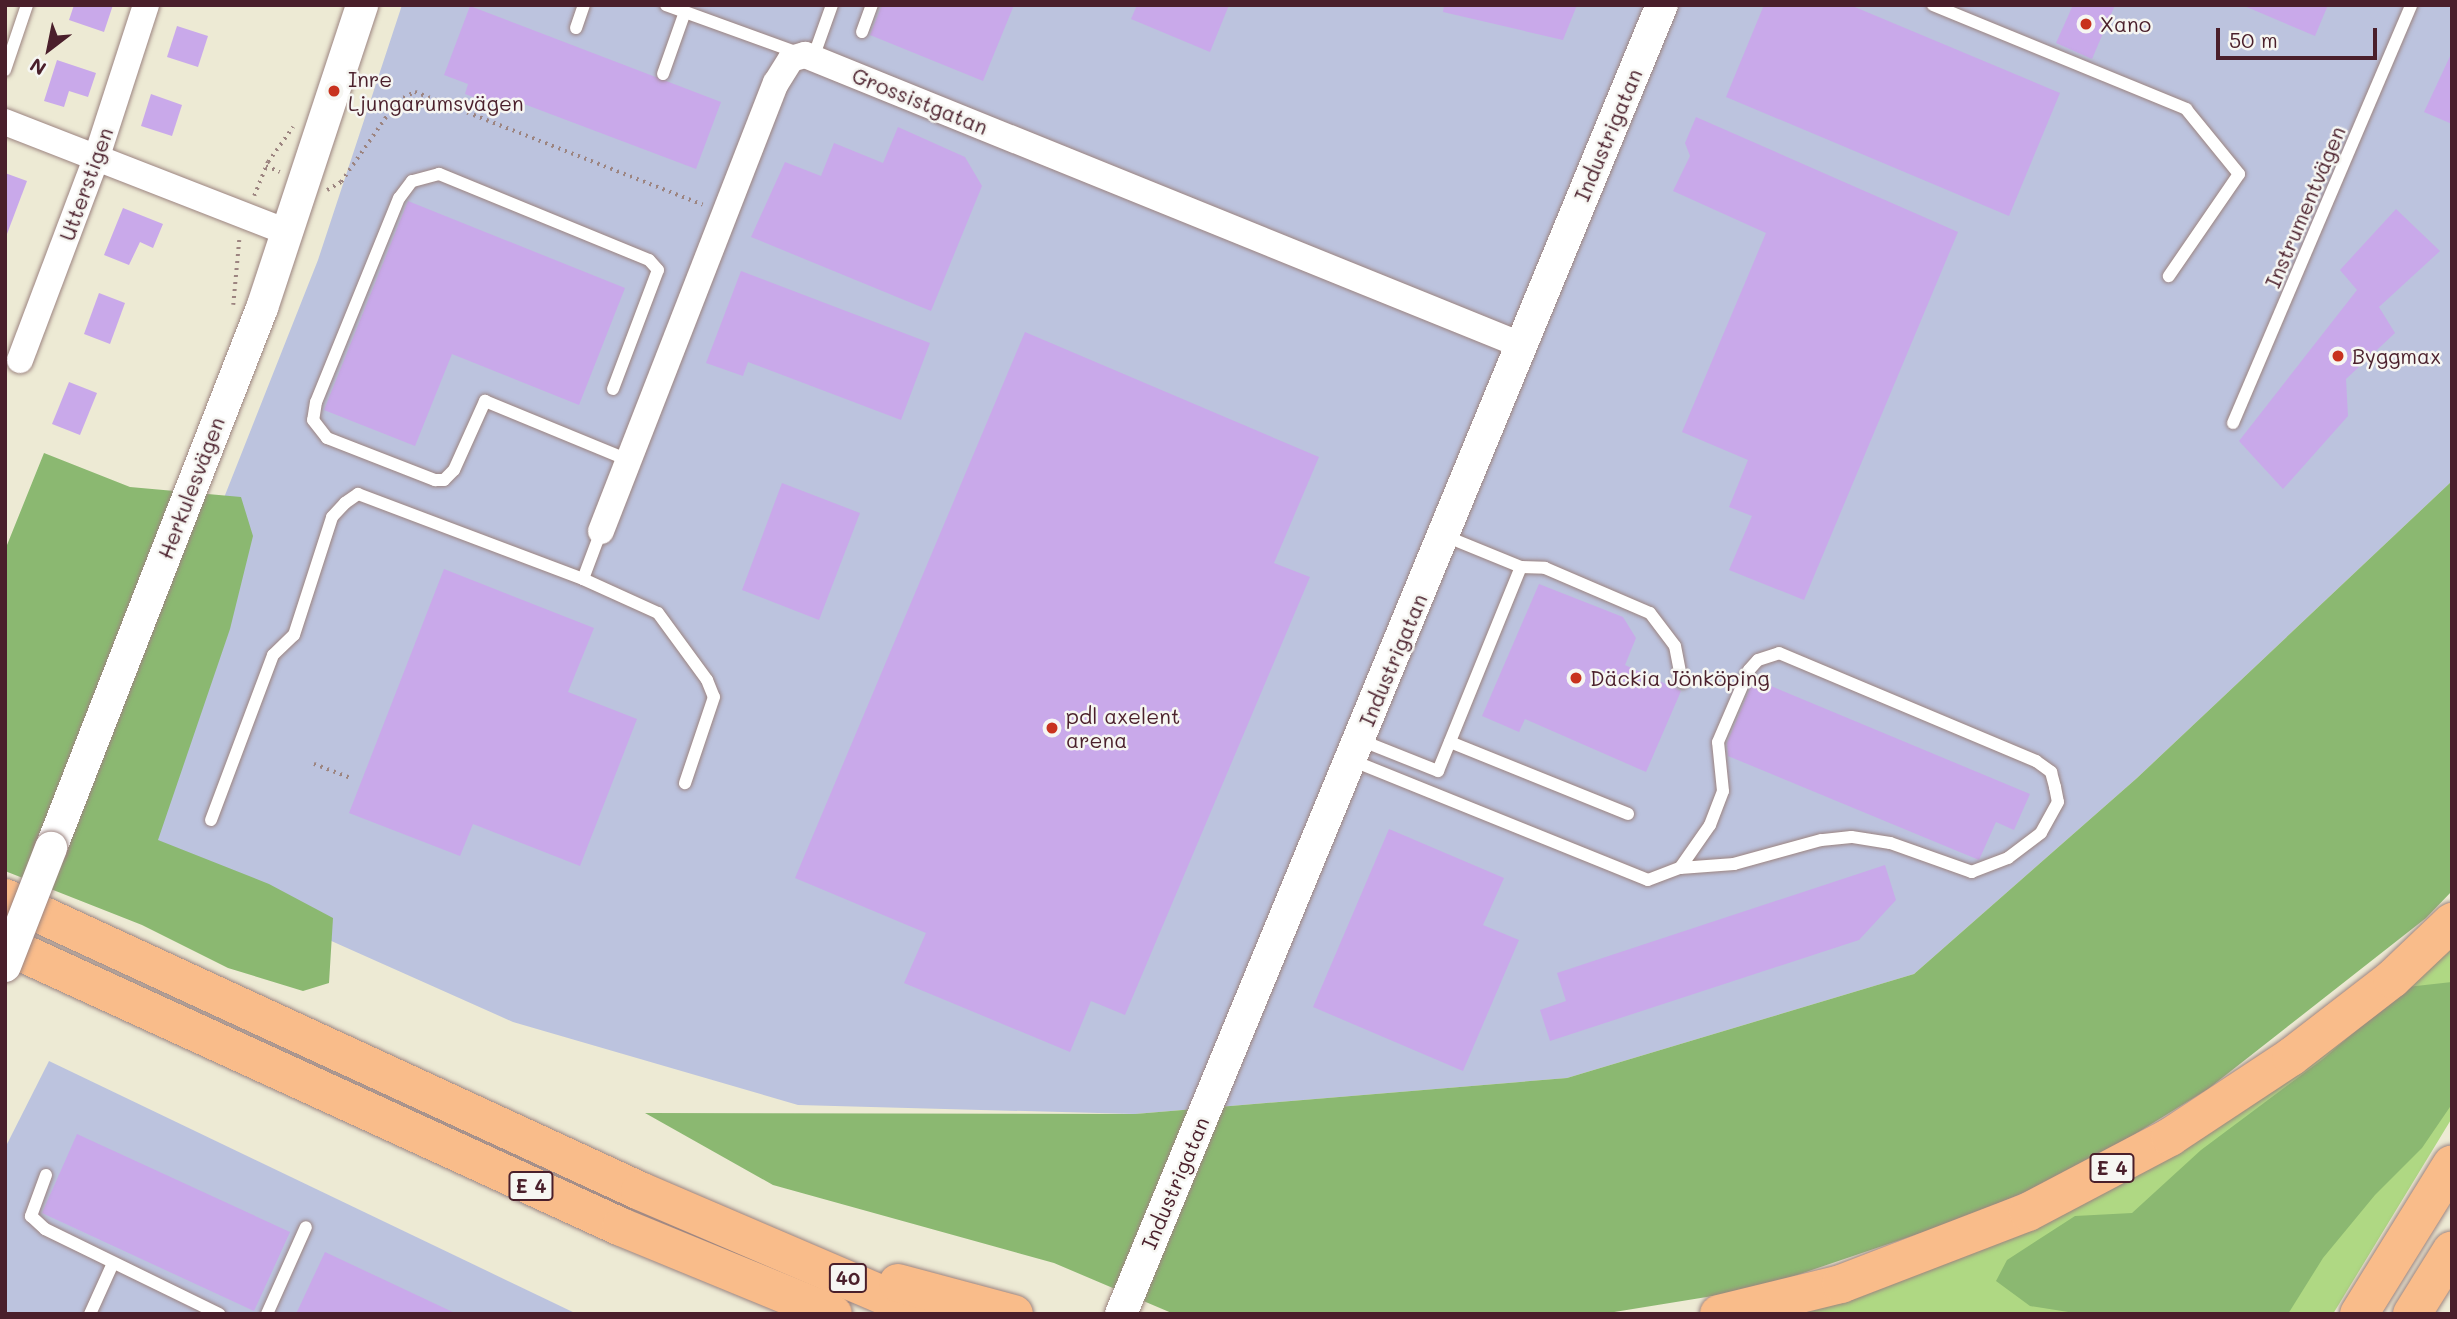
<!DOCTYPE html>
<html>
<head>
<meta charset="utf-8">
<style>
  body { margin:0 }
  #map { position:relative; width:2457px; height:1319px; overflow:hidden; background:#edead4; font-family:Mali,sans-serif }
  div>[style] { position:absolute }
  [style*='--x'] { left:calc(var(--x)*1px); top:calc(var(--y)*1px); width:calc(var(--w)*1px); rotate:calc(var(--a)*1deg) }
  .industrial>* { inset:0; background:#bcc3de }
  .green>* { inset:0; background:#afd883 }
  .forest>* { inset:0; background:#8bb871 }
  .building>* { inset:0; background:#c9a9ea }
  .path>* { height:3.5px; margin-top:-1.75px; transform-origin:0; background:repeating-linear-gradient(90deg,#9c8480 0 2px,transparent 0 7px) }
  .roads { filter:drop-shadow(0 0 2px #9c8480) drop-shadow(0 0 2px #9c8480) }
  .service>* { height:12px; margin:-6px; padding:0 6px; transform-origin:6px; border-radius:6px; background:#fff }
  .minor>* { height:26px; margin:-13px; padding:0 13px; transform-origin:13px; border-radius:13px; background:#fff }
  .tertiary>* { height:32px; margin:-16px; padding:0 16px; transform-origin:16px; border-radius:16px; background:#fff }
  .motorway>* { height:38px; margin:-19px; padding:0 19px; transform-origin:19px; border-radius:19px; background:#f9bc8a }
  .bridges { filter:drop-shadow(0 0 2px #9c8480) drop-shadow(0 0 2px #9c8480) }
  .tertiary-bridge>* { height:32px; margin:-16px; padding:0 16px; transform-origin:16px; border-radius:16px; background:#fff }
  .dots>* { width:19px; height:19px; translate:-50% -50%; box-sizing:border-box; border:4px solid #f6f6f2; border-radius:50% }
  span { translate:-50% -50%; white-space:nowrap; text-align:center; line-height:1.15; -webkit-text-stroke:5px #f6f6f2; paint-order:stroke }
  .shield-label span { padding:2px 5px; background:#f6f6f2; border:2px solid; border-radius:5px; -webkit-text-stroke-width:0 }
  .shield-label { font-size:19px; color:#4a1f2b; font-weight:700 }
  .poi-label { font-size:21px; color:#4a1f2b }
  .left { translate:0 -50%; text-align:left }
  .street-label { font-size:21px; color:#4a1f2b }
  .frame { position:absolute; inset:0; border:7px solid #4a1f2b; pointer-events:none }
  .north { position:absolute; left:14px; top:14px; width:70px; height:70px; -webkit-text-stroke:5px #f6f6f2; paint-order:stroke; rotate:212deg; font-size:19px; font-weight:700; line-height:28px; text-align:center; color:#4a1f2b }
  .north::after { content:''; display:block; margin:auto; width:24px; height:32px; background:#4a1f2b; clip-path:polygon(50% 0,100% 100%,50% 72%,0 100%) }
  .scale { position:absolute; left:2216px; top:28px; width:161px; height:32px; box-sizing:border-box; border:4px solid #4a1f2b; border-top:0; padding-left:9px; font-size:21px; line-height:24px; white-space:nowrap; color:#4a1f2b; -webkit-text-stroke:5px #f6f6f2; paint-order:stroke }
</style>
</head>
<body>
<div id="map">
  <div class="industrial">
    <div style="clip-path:polygon(402px 5px,2452px 5px,2452px 481px,2137px 778px,1914px 974px,1567px 1078px,1135px 1114px,798px 1105px,513px 1022px,91px 834px,318px 260px)"></div>
    <div style="clip-path:polygon(49px 1061px,577px 1314px,5px 1314px,5px 1148px)"></div>
  </div>
  <div class="green">
    <div style="clip-path:polygon(2452px 942px,2452px 1118px,2333px 1314px,1781px 1314px,1945px 1261px)"></div>
  </div>
  <div class="forest">
    <div style="clip-path:polygon(44px 453px,130px 487px,241px 497px,253px 536px,230px 629px,158px 840px,269px 884px,333px 918px,329px 983px,303px 991px,228px 968px,142px 925px,5px 871px,5px 550px)"></div>
    <div style="clip-path:polygon(2452px 481px,2452px 891px,2426px 918px,2208px 1089px,2077px 1170px,1962px 1219px,1756px 1289px,1602px 1314px,1174px 1314px,1054px 1263px,773px 1185px,645px 1113px,1135px 1114px,1567px 1078px,1914px 974px,2137px 778px)"></div>
    <div style="clip-path:polygon(2452px 982px,2452px 1104px,2422px 1148px,2375px 1195px,2323px 1258px,2288px 1314px,2081px 1314px,2030px 1306px,1996px 1281px,2007px 1260px,2075px 1216px,2132px 1213px,2201px 1150px,2323px 1059px,2407px 987px)"></div>
  </div>
  <div class="building">
    <div style="clip-path:polygon(74px 5px,113px 5px,104px 32px,69px 20px)"></div>
    <div style="clip-path:polygon(882px 5px,1014px 5px,983px 81px,870px 35px)"></div>
    <div style="clip-path:polygon(1137px 5px,1229px 5px,1210px 52px,1131px 19px)"></div>
    <div style="clip-path:polygon(1444px 5px,1577px 5px,1563px 40px,1443px 12px)"></div>
    <div style="clip-path:polygon(1764px 5px,1850px 5px,2060px 93px,2009px 216px,1726px 97px)"></div>
    <div style="clip-path:polygon(2073px 5px,2115px 5px,2092px 59px,2056px 43px)"></div>
    <div style="clip-path:polygon(2242px 5px,2328px 5px,2315px 36px)"></div>
    <div style="clip-path:polygon(470px 6px,721px 102px,696px 169px,516px 101px,512px 112px,465px 94px,468px 84px,444px 75px)"></div>
    <div style="clip-path:polygon(177px 26px,208px 36px,198px 67px,167px 57px)"></div>
    <div style="clip-path:polygon(2452px 52px,2452px 124px,2424px 112px)"></div>
    <div style="clip-path:polygon(57px 60px,96px 73px,88px 97px,69px 91px,64px 107px,44px 101px)"></div>
    <div style="clip-path:polygon(151px 94px,182px 105px,172px 136px,141px 126px)"></div>
    <div style="clip-path:polygon(1696px 117px,1958px 232px,1804px 600px,1729px 570px,1752px 516px,1729px 507px,1748px 460px,1682px 432px,1766px 233px,1673px 191px,1690px 156px,1685px 143px)"></div>
    <div style="clip-path:polygon(898px 127px,965px 157px,982px 186px,931px 311px,751px 237px,785px 162px,821px 176px,834px 143px,883px 163px)"></div>
    <div style="clip-path:polygon(5px 173px,27px 181px,7px 234px,5px 234px)"></div>
    <div style="clip-path:polygon(408px 201px,625px 288px,579px 405px,452px 354px,415px 446px,324px 410px)"></div>
    <div style="clip-path:polygon(123px 208px,163px 224px,153px 248px,140px 242px,129px 265px,104px 255px)"></div>
    <div style="clip-path:polygon(2396px 209px,2440px 251px,2379px 307px,2395px 333px,2346px 379px,2348px 416px,2283px 489px,2239px 441px,2357px 290px,2340px 270px)"></div>
    <div style="clip-path:polygon(741px 271px,930px 343px,901px 420px,748px 362px,743px 376px,706px 363px)"></div>
    <div style="clip-path:polygon(99px 293px,125px 303px,110px 344px,84px 334px)"></div>
    <div style="clip-path:polygon(1025px 332px,1319px 457px,1274px 563px,1310px 577px,1125px 1015px,1091px 1001px,1070px 1052px,904px 983px,926px 933px,795px 878px)"></div>
    <div style="clip-path:polygon(69px 382px,97px 393px,80px 435px,52px 424px)"></div>
    <div style="clip-path:polygon(782px 483px,860px 513px,819px 620px,742px 590px)"></div>
    <div style="clip-path:polygon(444px 569px,594px 628px,568px 692px,637px 719px,580px 866px,473px 824px,460px 856px,349px 813px)"></div>
    <div style="clip-path:polygon(1539px 584px,1623px 617px,1636px 638px,1625px 665px,1681px 691px,1646px 772px,1525px 719px,1519px 732px,1482px 716px)"></div>
    <div style="clip-path:polygon(1754px 679px,2030px 794px,2014px 830px,1996px 822px,1979px 860px,1728px 756px,1727px 743px)"></div>
    <div style="clip-path:polygon(1389px 829px,1504px 878px,1483px 925px,1519px 940px,1463px 1071px,1313px 1007px)"></div>
    <div style="clip-path:polygon(1885px 865px,1896px 900px,1859px 940px,1550px 1041px,1540px 1010px,1566px 1001px,1557px 973px)"></div>
    <div style="clip-path:polygon(77px 1134px,290px 1232px,254px 1311px,42px 1213px)"></div>
    <div style="clip-path:polygon(325px 1252px,457px 1314px,296px 1314px)"></div>
  </div>
  <div class="path">
    <div style="--x:266;--y:166;--w:15;--a:23"></div>
    <div style="--x:327;--y:190;--w:16;--a:-30"></div>
    <div style="--x:341;--y:182;--w:98;--a:-55.3"></div>
    <div style="--x:397;--y:101;--w:20;--a:-27"></div>
    <div style="--x:415;--y:92;--w:309;--a:21.4"></div>
    <div style="--x:254;--y:196;--w:37;--a:-68"></div>
    <div style="--x:268;--y:162;--w:43;--a:-54.5"></div>
    <div style="--x:233;--y:305;--w:65;--a:-84.7"></div>
    <div style="--x:314;--y:764;--w:39;--a:21"></div>
  </div>
  <div class="roads">
    <div class="service">
      <div style="--x:666;--y:5;--w:20;--a:20"></div>
      <div style="--x:1933;--y:5;--w:274;--a:22.3"></div>
      <div style="--x:2186;--y:109;--w:84;--a:50.8"></div>
      <div style="--x:2239;--y:174;--w:124;--a:124.5"></div>
      <div style="--x:576;--y:28;--w:24;--a:-71"></div>
      <div style="--x:862;--y:32;--w:29;--a:-70"></div>
      <div style="--x:813;--y:58;--w:56;--a:-70.3"></div>
      <div style="--x:5;--y:70;--w:69;--a:-71.3"></div>
      <div style="--x:663;--y:74;--w:66;--a:-70.5"></div>
      <div style="--x:685;--y:12;--w:120;--a:19.9"></div>
      <div style="--x:613;--y:389;--w:127;--a:-69.3"></div>
      <div style="--x:658;--y:270;--w:13;--a:-132"></div>
      <div style="--x:649;--y:260;--w:227;--a:-157.7"></div>
      <div style="--x:439;--y:174;--w:28;--a:165"></div>
      <div style="--x:412;--y:181;--w:21;--a:127"></div>
      <div style="--x:399;--y:198;--w:220;--a:112.1"></div>
      <div style="--x:316;--y:402;--w:18;--a:99"></div>
      <div style="--x:313;--y:420;--w:23;--a:52"></div>
      <div style="--x:327;--y:438;--w:116;--a:21.3"></div>
      <div style="--x:435;--y:480;--w:9;--a:0"></div>
      <div style="--x:444;--y:480;--w:14;--a:-45"></div>
      <div style="--x:454;--y:470;--w:76;--a:-65.8"></div>
      <div style="--x:485;--y:401;--w:155;--a:22.4"></div>
      <div style="--x:2233;--y:423;--w:454;--a:-66.9"></div>
      <div style="--x:1521;--y:567;--w:24;--a:2"></div>
      <div style="--x:1545;--y:568;--w:114;--a:23.2"></div>
      <div style="--x:1650;--y:613;--w:41;--a:52.9"></div>
      <div style="--x:1675;--y:646;--w:37;--a:79"></div>
      <div style="--x:583;--y:579;--w:82;--a:24.4"></div>
      <div style="--x:658;--y:613;--w:83;--a:53.8"></div>
      <div style="--x:707;--y:680;--w:18;--a:68"></div>
      <div style="--x:714;--y:697;--w:91;--a:108.6"></div>
      <div style="--x:1360;--y:740;--w:84;--a:21.7"></div>
      <div style="--x:1438;--y:771;--w:220;--a:-67.9"></div>
      <div style="--x:1521;--y:567;--w:82;--a:-157.8"></div>
      <div style="--x:1450;--y:742;--w:192;--a:22"></div>
      <div style="--x:1351;--y:760;--w:320;--a:22"></div>
      <div style="--x:1648;--y:880;--w:34;--a:-21"></div>
      <div style="--x:1680;--y:868;--w:52;--a:-55.1"></div>
      <div style="--x:1710;--y:825;--w:36;--a:-69"></div>
      <div style="--x:1723;--y:791;--w:49;--a:-95.8"></div>
      <div style="--x:1718;--y:742;--w:78;--a:-66.7"></div>
      <div style="--x:1749;--y:670;--w:13;--a:-48"></div>
      <div style="--x:1758;--y:660;--w:22;--a:-18"></div>
      <div style="--x:1779;--y:653;--w:279;--a:22.8"></div>
      <div style="--x:2036;--y:761;--w:19;--a:36"></div>
      <div style="--x:2051;--y:772;--w:16;--a:75"></div>
      <div style="--x:2055;--y:787;--w:15;--a:79"></div>
      <div style="--x:2058;--y:802;--w:35;--a:119"></div>
      <div style="--x:2041;--y:833;--w:41;--a:142.9"></div>
      <div style="--x:2008;--y:858;--w:39;--a:159"></div>
      <div style="--x:1972;--y:872;--w:87;--a:-160.5"></div>
      <div style="--x:1890;--y:843;--w:39;--a:-171"></div>
      <div style="--x:1851;--y:837;--w:30;--a:174"></div>
      <div style="--x:1821;--y:840;--w:90;--a:164.6"></div>
      <div style="--x:1734;--y:864;--w:54;--a:175.8"></div>
      <div style="--x:211;--y:820;--w:176;--a:-69.4"></div>
      <div style="--x:273;--y:655;--w:29;--a:-44"></div>
      <div style="--x:294;--y:635;--w:124;--a:-72.1"></div>
      <div style="--x:332;--y:517;--w:19;--a:-47"></div>
      <div style="--x:345;--y:503;--w:16;--a:-35"></div>
      <div style="--x:358;--y:494;--w:241;--a:20.7"></div>
      <div style="--x:583;--y:579;--w:51;--a:-69.4"></div>
      <div style="--x:46;--y:1175;--w:44;--a:110.1"></div>
      <div style="--x:31;--y:1216;--w:19;--a:43"></div>
      <div style="--x:45;--y:1229;--w:194;--a:26"></div>
      <div style="--x:90;--y:1314;--w:56;--a:-65.7"></div>
      <div style="--x:267;--y:1314;--w:95;--a:-65.9"></div>
    </div>
    <div class="minor">
      <div style="--x:5;--y:122;--w:305;--a:21.3"></div>
      <div style="--x:20;--y:360;--w:215;--a:-69.3"></div>
      <div style="--x:96;--y:159;--w:162;--a:-72"></div>
      <div style="--x:601;--y:531;--w:481;--a:-68.7"></div>
      <div style="--x:776;--y:83;--w:28;--a:-58"></div>
      <div style="--x:791;--y:59;--w:15;--a:-16"></div>
      <div style="--x:805;--y:55;--w:772;--a:22.05"></div>
    </div>
    <div class="tertiary">
      <div style="--x:51;--y:848;--w:580;--a:-68.66"></div>
      <div style="--x:262;--y:308;--w:319;--a:-71.7"></div>
      <div style="--x:1121;--y:1314;--w:1416;--a:-67.55"></div>
    </div>
    <div class="motorway">
      <div style="--x:5;--y:898;--w:699;--a:24.77"></div>
      <div style="--x:640;--y:1191;--w:312;--a:23.2"></div>
      <div style="--x:5;--y:945;--w:677;--a:24.6"></div>
      <div style="--x:621;--y:1227;--w:229;--a:22.3"></div>
      <div style="--x:898;--y:1283;--w:120;--a:15"></div>
      <div style="--x:1719;--y:1314;--w:126;--a:-13.8"></div>
      <div style="--x:1841;--y:1284;--w:200;--a:-21.1"></div>
      <div style="--x:2028;--y:1212;--w:161;--a:-27.8"></div>
      <div style="--x:2170;--y:1137;--w:145;--a:-33.5"></div>
      <div style="--x:2291;--y:1057;--w:128;--a:-37.7"></div>
      <div style="--x:2392;--y:979;--w:83;--a:-43.5"></div>
      <div style="--x:2359;--y:1314;--w:176;--a:-58.2"></div>
      <div style="--x:2412;--y:1314;--w:75;--a:-58"></div>
    </div>
  </div>
  <div class="bridges">
    <div class="tertiary-bridge">
      <div style="--x:5;--y:966;--w:127;--a:-68.7"></div>
    </div>
  </div>
  <div class="dots">
    <div style="left:2086px;top:24px;background:#c8321e"></div>
    <div style="left:334px;top:91px;background:#c8321e"></div>
    <div style="left:2338px;top:356px;background:#c8321e"></div>
    <div style="left:1576px;top:678px;background:#c8321e"></div>
    <div style="left:1052px;top:728px;background:#c8321e"></div>
  </div>
  <div class="shield-label">
    <span style="left:2112px;top:1168px">E 4</span>
    <span style="left:531px;top:1186px">E 4</span>
    <span style="left:848px;top:1278px">40</span>
  </div>
  <div class="poi-label">
    <span class="left" style="left:2100px;top:24px">Xano</span>
    <span class="left" style="left:348px;top:91px">Inre<br>Ljungarumsvägen</span>
    <span class="left" style="left:2352px;top:356px">Byggmax</span>
    <span class="left" style="left:1590px;top:678px">Däckia Jönköping</span>
    <span class="left" style="left:1066px;top:728px">pdl axelent<br>arena</span>
  </div>
  <div class="street-label">
    <span style="left:920px;top:101px;rotate:22deg">Grossistgatan</span>
    <span style="left:1608px;top:135px;rotate:-67deg">Industrigatan</span>
    <span style="left:86px;top:184px;rotate:-70deg">Utterstigen</span>
    <span style="left:2305px;top:207px;rotate:-67deg">Instrumentvägen</span>
    <span style="left:191px;top:488px;rotate:-69deg">Herkulesvägen</span>
    <span style="left:1393px;top:660px;rotate:-67deg">Industrigatan</span>
    <span style="left:1175px;top:1183px;rotate:-67deg">Industrigatan</span>
  </div>
  <div class="frame"></div>
  <div class="north">N</div>
  <div class="scale">50 m</div>
</div>
</body>
</html>
